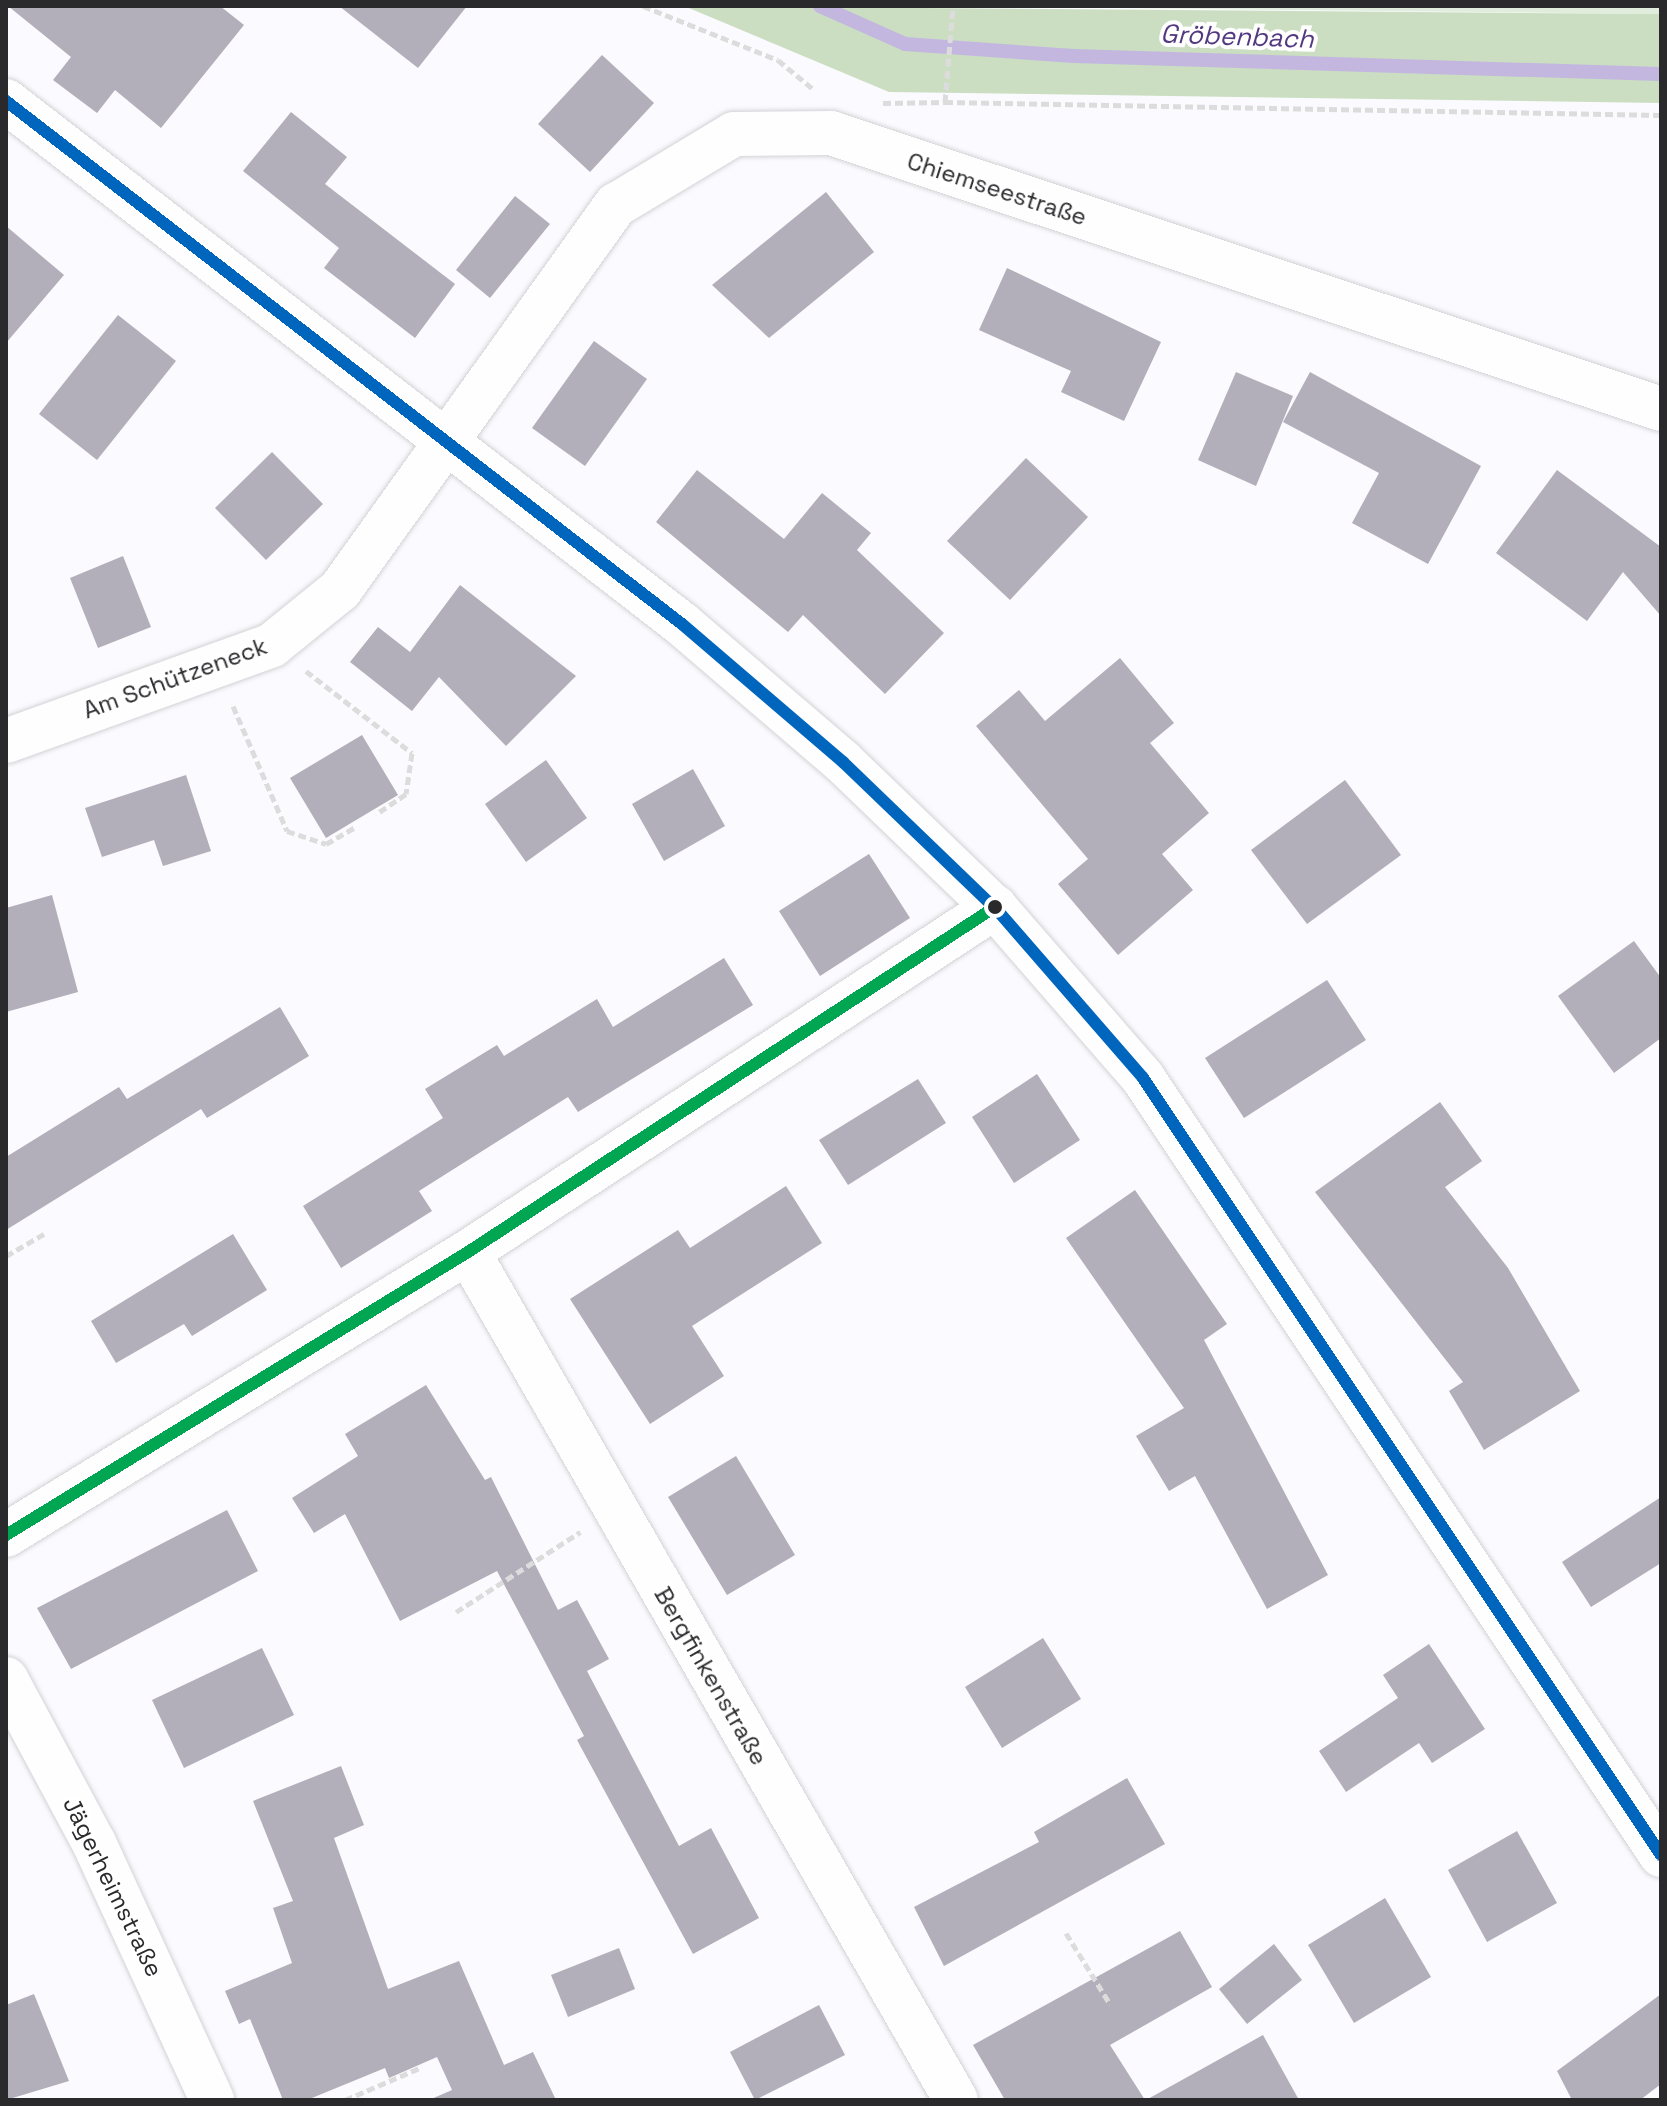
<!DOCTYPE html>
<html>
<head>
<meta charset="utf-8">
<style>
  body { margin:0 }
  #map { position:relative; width:1667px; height:2106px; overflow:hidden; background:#fbfafe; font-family:"Space Grotesk",sans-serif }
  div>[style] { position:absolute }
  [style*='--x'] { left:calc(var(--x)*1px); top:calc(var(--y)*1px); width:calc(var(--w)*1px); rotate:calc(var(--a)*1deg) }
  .green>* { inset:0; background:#e1eddc }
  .forest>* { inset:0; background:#cbdec2 }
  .stream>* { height:14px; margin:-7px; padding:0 7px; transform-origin:7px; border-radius:7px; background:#c3b7e0 }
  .building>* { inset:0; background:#b2aeba }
  .path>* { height:5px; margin-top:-2.5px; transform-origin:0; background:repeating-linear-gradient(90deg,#dcdcdd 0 8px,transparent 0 12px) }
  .roads { filter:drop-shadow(0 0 2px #d3d2d6) drop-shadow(0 0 2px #d3d2d6) }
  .street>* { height:44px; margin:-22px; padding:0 22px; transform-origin:22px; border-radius:22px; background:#fefeff }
  .bus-1>* { height:12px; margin:-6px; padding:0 6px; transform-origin:6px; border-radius:6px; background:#00a651 }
  .bus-2>* { height:12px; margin:-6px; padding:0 6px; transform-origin:6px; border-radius:6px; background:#0065bd }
  .dots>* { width:22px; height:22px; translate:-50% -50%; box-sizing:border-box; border:4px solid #fff; border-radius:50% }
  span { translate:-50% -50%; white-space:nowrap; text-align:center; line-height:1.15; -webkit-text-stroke:8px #fff; paint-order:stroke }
  .street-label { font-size:24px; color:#2a292c }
  .water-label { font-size:26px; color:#533a80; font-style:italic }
  .frame { position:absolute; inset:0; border:8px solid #2a292c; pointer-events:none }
</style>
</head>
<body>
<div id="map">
  <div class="green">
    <div style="clip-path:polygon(1661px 6px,1661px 14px,1121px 8px,1123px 6px)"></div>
  </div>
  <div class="forest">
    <div style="clip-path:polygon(684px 6px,1661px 14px,1661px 103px,889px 92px)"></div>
  </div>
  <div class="stream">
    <div style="--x:820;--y:6;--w:93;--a:24.1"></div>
    <div style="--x:905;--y:44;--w:169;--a:4.1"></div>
    <div style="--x:1074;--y:56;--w:587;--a:1.76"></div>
  </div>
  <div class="building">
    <div style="clip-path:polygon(8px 6px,220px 6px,244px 25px,161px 128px,115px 90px,97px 113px,53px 80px,71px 57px)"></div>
    <div style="clip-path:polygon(339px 6px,467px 6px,418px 68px)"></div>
    <div style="clip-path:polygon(602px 55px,654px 103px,590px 172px,538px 124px)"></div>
    <div style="clip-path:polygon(291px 112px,347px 157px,325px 184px,455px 284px,415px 338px,324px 268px,339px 248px,243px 171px)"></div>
    <div style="clip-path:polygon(826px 192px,874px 252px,769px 338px,712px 285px)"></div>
    <div style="clip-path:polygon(515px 196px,550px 224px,490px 298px,456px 270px)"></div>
    <div style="clip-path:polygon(6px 226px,64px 275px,6px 343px)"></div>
    <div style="clip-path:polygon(1007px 268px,1161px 342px,1124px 421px,1061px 392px,1071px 371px,979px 330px)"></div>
    <div style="clip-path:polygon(118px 315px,176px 361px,97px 460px,39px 414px)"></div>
    <div style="clip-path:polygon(594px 341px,647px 379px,585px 466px,532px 428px)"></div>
    <div style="clip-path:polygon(1236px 372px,1293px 396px,1256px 486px,1198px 460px)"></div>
    <div style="clip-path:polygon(1310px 372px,1481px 466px,1428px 564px,1352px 523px,1379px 473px,1283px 422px)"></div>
    <div style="clip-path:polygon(272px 452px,323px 504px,266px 560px,215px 508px)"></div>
    <div style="clip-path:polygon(1026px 458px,1088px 517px,1010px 600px,947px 541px)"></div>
    <div style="clip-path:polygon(697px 470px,784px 539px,822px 493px,871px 533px,857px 550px,944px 633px,885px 694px,803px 615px,788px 632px,656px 522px)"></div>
    <div style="clip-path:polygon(1557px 470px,1661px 547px,1661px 616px,1623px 572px,1587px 621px,1496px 553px)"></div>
    <div style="clip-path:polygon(123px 556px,151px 627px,98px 648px,70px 578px)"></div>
    <div style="clip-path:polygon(460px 585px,576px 676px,506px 746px,439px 677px,412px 711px,350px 662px,378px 627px,410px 652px)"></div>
    <div style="clip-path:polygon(1120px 658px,1174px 723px,1150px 743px,1209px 813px,1162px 854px,1193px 890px,1118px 955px,1058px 884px,1088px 859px,976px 726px,1019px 690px,1045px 721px)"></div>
    <div style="clip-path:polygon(362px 735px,398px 795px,326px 838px,290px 778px)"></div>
    <div style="clip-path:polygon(546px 760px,587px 818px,526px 862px,485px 804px)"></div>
    <div style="clip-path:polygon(693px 769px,725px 826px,664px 861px,632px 804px)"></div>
    <div style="clip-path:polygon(186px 775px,211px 851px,163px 866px,154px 840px,102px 857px,85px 808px)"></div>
    <div style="clip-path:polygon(1345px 780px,1401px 855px,1307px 924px,1251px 850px)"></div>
    <div style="clip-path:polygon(869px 854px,910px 918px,820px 976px,779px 911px)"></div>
    <div style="clip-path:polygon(52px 895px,78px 992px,6px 1012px,6px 908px)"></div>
    <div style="clip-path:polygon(1634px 941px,1661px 978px,1661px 1038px,1614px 1073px,1558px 996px)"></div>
    <div style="clip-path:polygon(724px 958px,753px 1005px,578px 1112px,568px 1097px,419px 1191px,432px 1211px,341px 1268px,303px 1206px,443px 1118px,425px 1089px,497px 1045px,504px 1056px,597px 999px,613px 1027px)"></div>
    <div style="clip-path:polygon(1327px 980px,1366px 1040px,1244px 1118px,1205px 1058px)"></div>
    <div style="clip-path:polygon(280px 1007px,309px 1056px,207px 1118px,201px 1109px,6px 1230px,6px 1157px,119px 1087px,127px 1099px)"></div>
    <div style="clip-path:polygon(1037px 1074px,1080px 1140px,1014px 1183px,972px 1117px)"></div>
    <div style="clip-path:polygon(918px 1079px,946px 1123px,848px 1185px,819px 1140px)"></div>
    <div style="clip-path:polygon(1440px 1102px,1482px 1161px,1445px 1187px,1508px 1268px,1580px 1391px,1484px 1450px,1449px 1391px,1463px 1382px,1315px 1192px)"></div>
    <div style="clip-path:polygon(786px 1186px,822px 1243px,692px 1326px,724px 1376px,650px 1424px,570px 1299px,678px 1230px,690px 1248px)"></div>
    <div style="clip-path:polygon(1135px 1190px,1227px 1324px,1204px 1340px,1328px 1575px,1267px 1609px,1195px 1476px,1169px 1491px,1136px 1436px,1184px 1408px,1066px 1238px)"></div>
    <div style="clip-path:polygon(233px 1234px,267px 1290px,192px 1336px,184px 1324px,116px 1363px,91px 1321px)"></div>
    <div style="clip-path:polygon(426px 1385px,485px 1480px,491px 1477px,558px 1610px,577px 1600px,609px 1659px,587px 1671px,679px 1846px,711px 1828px,759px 1918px,693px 1954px,577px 1740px,584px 1736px,497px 1571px,400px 1621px,345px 1514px,314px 1533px,292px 1498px,358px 1456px,345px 1434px)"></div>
    <div style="clip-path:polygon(736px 1456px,795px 1555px,727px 1595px,668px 1497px)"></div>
    <div style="clip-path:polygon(1661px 1497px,1661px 1563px,1591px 1607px,1562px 1562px)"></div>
    <div style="clip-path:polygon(227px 1510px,258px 1571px,71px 1669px,37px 1608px)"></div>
    <div style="clip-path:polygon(1043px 1638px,1081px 1699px,1002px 1748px,965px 1687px)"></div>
    <div style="clip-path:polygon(1429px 1644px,1485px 1729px,1432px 1763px,1419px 1743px,1346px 1792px,1319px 1751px,1398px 1698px,1383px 1675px)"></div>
    <div style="clip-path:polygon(262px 1648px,294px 1715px,184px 1768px,152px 1700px)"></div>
    <div style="clip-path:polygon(341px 1766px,364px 1825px,334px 1838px,388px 1989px,459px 1961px,504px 2065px,533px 2052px,556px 2100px,429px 2100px,452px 2090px,437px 2057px,389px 2078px,385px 2068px,307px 2100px,283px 2100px,250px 2019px,239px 2024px,225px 1991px,292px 1963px,273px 1908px,293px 1901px,253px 1801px)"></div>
    <div style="clip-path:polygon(1127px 1778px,1165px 1844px,944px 1966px,914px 1907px,1039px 1842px,1034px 1832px)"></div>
    <div style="clip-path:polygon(1517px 1831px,1557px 1903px,1487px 1942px,1448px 1870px)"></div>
    <div style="clip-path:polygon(1385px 1898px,1431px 1977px,1354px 2023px,1308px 1945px)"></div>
    <div style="clip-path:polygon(1180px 1931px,1212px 1987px,1110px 2045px,1145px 2100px,1005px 2100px,973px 2045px)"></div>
    <div style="clip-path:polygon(1274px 1944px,1302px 1980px,1247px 2024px,1219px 1989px)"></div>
    <div style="clip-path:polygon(619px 1948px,635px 1989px,568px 2017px,551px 1975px)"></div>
    <div style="clip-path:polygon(34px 1994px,69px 2081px,6px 2100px,6px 2005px)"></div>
    <div style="clip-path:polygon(1661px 1994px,1661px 2084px,1640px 2100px,1572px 2100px,1557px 2071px)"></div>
    <div style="clip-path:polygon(819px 2005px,845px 2055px,755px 2100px,730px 2052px)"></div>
    <div style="clip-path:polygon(1263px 2035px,1299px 2100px,1146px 2100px)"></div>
  </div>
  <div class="path">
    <div style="--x:643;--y:6;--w:145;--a:21.8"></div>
    <div style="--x:778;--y:60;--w:45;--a:39.6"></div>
    <div style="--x:945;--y:102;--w:716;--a:1.04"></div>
    <div style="--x:883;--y:103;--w:62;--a:-0.9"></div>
    <div style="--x:945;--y:102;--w:96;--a:-85.2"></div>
    <div style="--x:306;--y:671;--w:134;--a:37.7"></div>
    <div style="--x:412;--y:753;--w:41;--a:98.3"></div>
    <div style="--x:406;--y:794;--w:36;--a:146"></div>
    <div style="--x:233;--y:706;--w:136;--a:66.6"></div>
    <div style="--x:287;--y:831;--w:41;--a:18.4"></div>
    <div style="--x:326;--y:844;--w:34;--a:-30"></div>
    <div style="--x:6;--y:1256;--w:44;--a:-30.1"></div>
    <div style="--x:456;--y:1612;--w:148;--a:-32.8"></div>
    <div style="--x:1066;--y:1933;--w:84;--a:58.2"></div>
    <div style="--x:345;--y:2100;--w:84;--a:-23.2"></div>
  </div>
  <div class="roads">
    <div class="street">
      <div style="--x:6;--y:101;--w:855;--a:37.73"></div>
      <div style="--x:682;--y:624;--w:212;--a:40.6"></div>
      <div style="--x:843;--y:762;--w:215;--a:43.9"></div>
      <div style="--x:998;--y:911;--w:221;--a:49"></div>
      <div style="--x:1143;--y:1078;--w:934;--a:56.31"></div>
      <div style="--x:6;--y:741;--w:283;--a:-19.8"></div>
      <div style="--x:272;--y:645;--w:87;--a:-39"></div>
      <div style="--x:340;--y:590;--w:474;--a:-54.4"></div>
      <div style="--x:616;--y:205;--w:138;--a:-31"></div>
      <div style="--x:734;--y:134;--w:97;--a:-0.6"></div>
      <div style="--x:831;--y:133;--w:875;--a:18.39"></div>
      <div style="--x:468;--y:1252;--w:978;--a:60.08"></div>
      <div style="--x:6;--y:1535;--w:542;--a:-31.49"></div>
      <div style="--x:468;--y:1252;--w:630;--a:-33.21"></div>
      <div style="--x:6;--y:1679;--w:186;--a:61.8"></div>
      <div style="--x:94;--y:1843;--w:283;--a:65.3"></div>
    </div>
  </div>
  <div class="bus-1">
    <div style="--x:6;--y:1535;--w:542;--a:-31.49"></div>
    <div style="--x:468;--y:1252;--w:630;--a:-33.21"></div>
  </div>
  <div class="bus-2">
    <div style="--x:6;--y:101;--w:855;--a:37.73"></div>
    <div style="--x:682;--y:624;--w:212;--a:40.6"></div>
    <div style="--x:843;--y:762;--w:215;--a:43.9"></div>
    <div style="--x:998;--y:911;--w:221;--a:49"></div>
    <div style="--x:1143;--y:1078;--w:934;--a:56.31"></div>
  </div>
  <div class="dots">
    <div style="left:995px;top:907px;background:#2a292c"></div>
  </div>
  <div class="street-label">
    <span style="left:997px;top:189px;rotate:18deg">Chiemseestraße</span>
    <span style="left:175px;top:678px;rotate:-20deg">Am Schützeneck</span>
    <span style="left:711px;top:1676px;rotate:60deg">Bergfinkenstraße</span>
    <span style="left:113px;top:1887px;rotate:64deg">Jägerheimstraße</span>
  </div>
  <div class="water-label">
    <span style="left:1237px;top:37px;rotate:2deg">Gröbenbach</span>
  </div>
  <div class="frame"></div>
</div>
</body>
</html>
